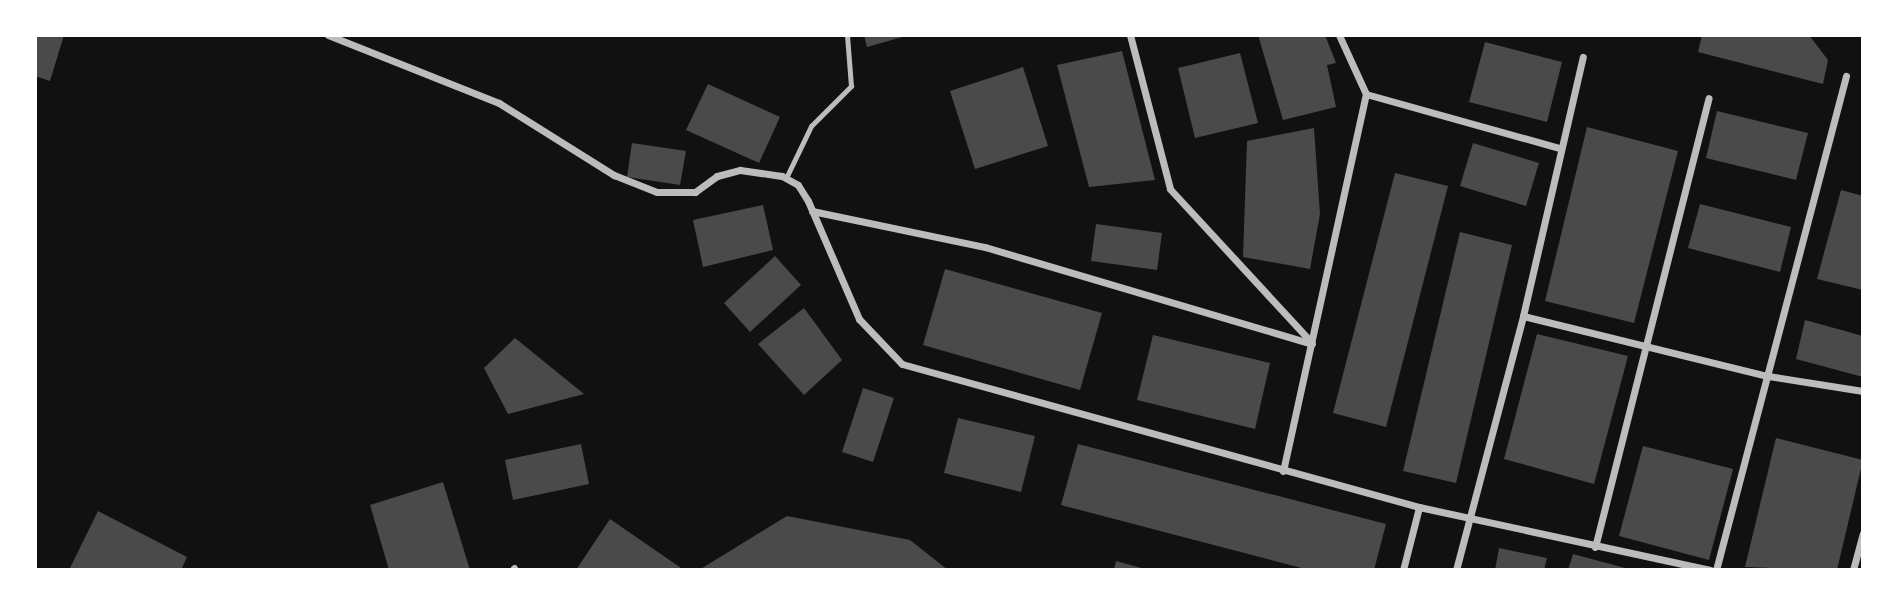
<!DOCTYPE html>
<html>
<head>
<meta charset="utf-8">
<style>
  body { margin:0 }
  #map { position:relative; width:1898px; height:605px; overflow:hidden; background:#111; font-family:Mulish,sans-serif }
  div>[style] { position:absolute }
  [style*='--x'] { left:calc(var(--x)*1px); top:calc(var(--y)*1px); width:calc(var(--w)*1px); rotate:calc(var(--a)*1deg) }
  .building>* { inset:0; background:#4a4a4a }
  .service>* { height:5px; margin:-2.5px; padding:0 2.5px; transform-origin:2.5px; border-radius:2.5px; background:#bcbcbc }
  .minor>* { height:7px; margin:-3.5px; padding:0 3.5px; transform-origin:3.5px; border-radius:3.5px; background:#bcbcbc }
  span { translate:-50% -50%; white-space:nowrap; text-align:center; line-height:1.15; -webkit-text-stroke:7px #fff; paint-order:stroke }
  .frame { position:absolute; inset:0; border:37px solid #fff; pointer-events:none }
</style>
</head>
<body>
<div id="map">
  <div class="building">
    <div style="clip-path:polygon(35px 35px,64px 35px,50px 81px,35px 76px)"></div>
    <div style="clip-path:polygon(864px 35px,906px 35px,906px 36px,867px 47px)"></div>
    <div style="clip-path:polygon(1258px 35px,1325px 35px,1336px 63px,1327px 65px,1336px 107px,1283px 120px)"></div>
    <div style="clip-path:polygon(1702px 35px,1809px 35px,1828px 60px,1823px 84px,1698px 52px)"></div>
    <div style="clip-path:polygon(1485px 42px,1562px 62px,1547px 122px,1469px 102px)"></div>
    <div style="clip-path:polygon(1122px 51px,1155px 180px,1089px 187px,1057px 65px)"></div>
    <div style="clip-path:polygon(1240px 53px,1258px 123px,1195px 138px,1178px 68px)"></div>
    <div style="clip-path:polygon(1023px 67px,1048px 146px,975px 169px,950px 91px)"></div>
    <div style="clip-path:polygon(708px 84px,780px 117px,759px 163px,686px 130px)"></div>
    <div style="clip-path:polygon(1717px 111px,1808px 133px,1796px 180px,1706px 158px)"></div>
    <div style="clip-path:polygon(1587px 127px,1678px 151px,1634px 323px,1545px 301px)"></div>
    <div style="clip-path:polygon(1314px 128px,1320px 214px,1310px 269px,1243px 257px,1247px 141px)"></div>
    <div style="clip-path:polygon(632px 143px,686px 151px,680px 185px,627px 177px)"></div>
    <div style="clip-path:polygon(1473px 143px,1539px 163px,1526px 206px,1460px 186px)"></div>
    <div style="clip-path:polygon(1395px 173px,1448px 186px,1386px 427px,1333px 413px)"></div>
    <div style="clip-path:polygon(1841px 190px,1863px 196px,1863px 290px,1817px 279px)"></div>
    <div style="clip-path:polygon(1700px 204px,1791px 227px,1780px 272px,1688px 248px)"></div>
    <div style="clip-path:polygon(763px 205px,773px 250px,703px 267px,693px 220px)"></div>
    <div style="clip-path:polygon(1096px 224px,1162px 233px,1157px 270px,1091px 261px)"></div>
    <div style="clip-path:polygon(1460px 232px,1512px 245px,1456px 483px,1403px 471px)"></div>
    <div style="clip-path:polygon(775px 256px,801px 285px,750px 332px,724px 303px)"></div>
    <div style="clip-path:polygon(945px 269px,1102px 313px,1080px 390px,923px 345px)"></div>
    <div style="clip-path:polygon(804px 308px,842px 360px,804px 395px,758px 344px)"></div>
    <div style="clip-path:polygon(1805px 320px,1863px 336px,1863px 377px,1796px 359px)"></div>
    <div style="clip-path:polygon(1537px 334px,1628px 356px,1594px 484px,1504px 459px)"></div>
    <div style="clip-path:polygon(1153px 335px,1270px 363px,1255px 429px,1137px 400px)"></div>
    <div style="clip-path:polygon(515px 338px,584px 394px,508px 414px,484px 368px)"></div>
    <div style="clip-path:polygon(863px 388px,894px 398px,873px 462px,842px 452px)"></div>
    <div style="clip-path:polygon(958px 418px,1035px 436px,1021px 492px,944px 473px)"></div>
    <div style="clip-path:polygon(1776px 438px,1863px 460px,1837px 570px,1745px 567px)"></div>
    <div style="clip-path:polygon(581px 444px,589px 484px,513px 500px,505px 460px)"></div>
    <div style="clip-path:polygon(1078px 444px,1386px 524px,1374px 570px,1309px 570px,1061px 505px)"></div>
    <div style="clip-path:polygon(1643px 446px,1733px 469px,1709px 560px,1619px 536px)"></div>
    <div style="clip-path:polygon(443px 482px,470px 570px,389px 570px,370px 505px)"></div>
    <div style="clip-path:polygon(98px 511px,187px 557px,181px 570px,69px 570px)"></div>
    <div style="clip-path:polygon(787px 516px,910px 540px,948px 570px,699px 570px)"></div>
    <div style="clip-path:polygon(610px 519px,684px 570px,576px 570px)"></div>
    <div style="clip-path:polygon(1499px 548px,1547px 558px,1544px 570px,1495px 570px)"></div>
    <div style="clip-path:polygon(1573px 554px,1629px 569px,1629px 570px,1568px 570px)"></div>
    <div style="clip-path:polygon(1116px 561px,1145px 569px,1144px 570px,1114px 570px)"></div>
  </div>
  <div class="service">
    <div style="--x:786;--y:178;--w:58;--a:-64.3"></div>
    <div style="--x:811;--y:126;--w:57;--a:-45"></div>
    <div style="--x:851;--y:86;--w:51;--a:-94.5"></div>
  </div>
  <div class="minor">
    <div style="--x:328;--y:35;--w:184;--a:21.7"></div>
    <div style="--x:499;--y:103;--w:136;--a:32.1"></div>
    <div style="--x:614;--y:175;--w:46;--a:21.6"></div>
    <div style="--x:657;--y:192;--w:38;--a:0"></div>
    <div style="--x:695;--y:192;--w:27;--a:-36"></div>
    <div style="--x:717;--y:176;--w:24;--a:-15"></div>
    <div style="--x:740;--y:170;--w:42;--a:8.1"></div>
    <div style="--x:782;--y:176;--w:18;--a:29"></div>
    <div style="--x:798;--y:185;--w:19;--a:58"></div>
    <div style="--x:808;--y:201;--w:129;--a:66.6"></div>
    <div style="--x:859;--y:319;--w:62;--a:46.3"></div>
    <div style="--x:902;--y:364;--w:536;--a:15.46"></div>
    <div style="--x:1419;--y:507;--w:298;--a:12.2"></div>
    <div style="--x:1130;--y:35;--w:159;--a:75.4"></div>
    <div style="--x:1170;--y:189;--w:208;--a:47.3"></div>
    <div style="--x:1366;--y:94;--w:201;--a:15.6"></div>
    <div style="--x:812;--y:211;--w:177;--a:11.8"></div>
    <div style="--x:985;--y:247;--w:341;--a:16.5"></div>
    <div style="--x:1523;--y:316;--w:252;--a:13.8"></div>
    <div style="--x:1768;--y:376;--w:96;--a:9"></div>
    <div style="--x:1283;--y:471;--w:386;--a:-77.6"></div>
    <div style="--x:1366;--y:94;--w:65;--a:-114.6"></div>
    <div style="--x:1595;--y:547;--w:463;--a:-75.8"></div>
    <div style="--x:514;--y:568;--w:2;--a:63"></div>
    <div style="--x:1403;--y:570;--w:65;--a:-75.7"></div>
    <div style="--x:1456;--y:570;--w:263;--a:-75.2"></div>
    <div style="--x:1523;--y:316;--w:266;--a:-77"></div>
    <div style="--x:1716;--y:570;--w:511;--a:-75.26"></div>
    <div style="--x:1853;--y:570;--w:38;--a:-75"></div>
  </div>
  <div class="frame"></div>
</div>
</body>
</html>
